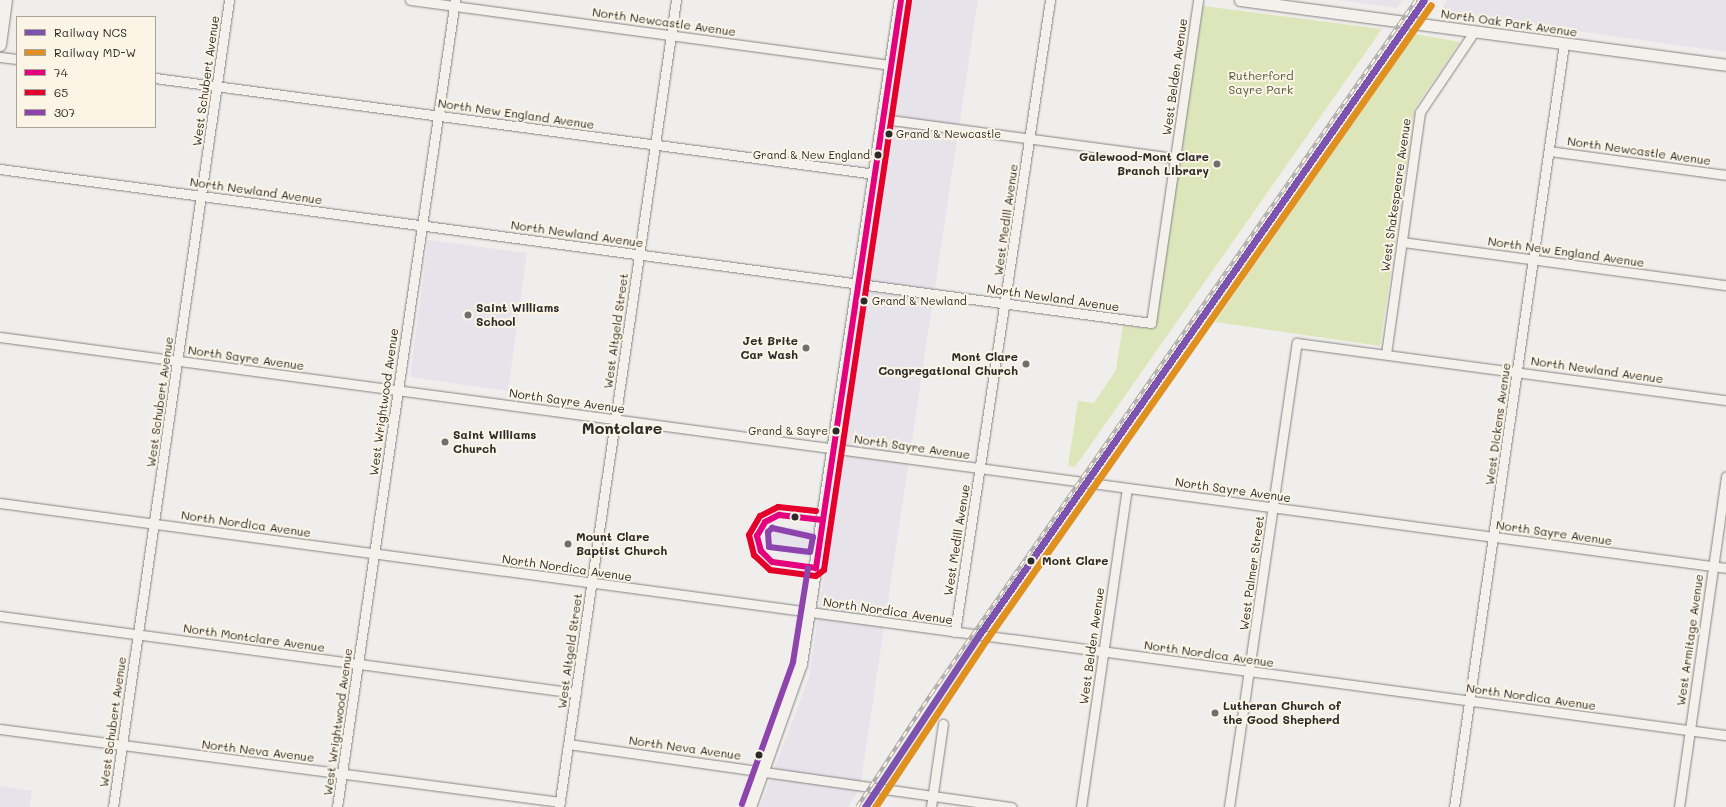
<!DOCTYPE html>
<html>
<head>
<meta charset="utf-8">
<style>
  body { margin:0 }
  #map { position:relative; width:1726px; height:807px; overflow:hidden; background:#f0eeec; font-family:Mali,sans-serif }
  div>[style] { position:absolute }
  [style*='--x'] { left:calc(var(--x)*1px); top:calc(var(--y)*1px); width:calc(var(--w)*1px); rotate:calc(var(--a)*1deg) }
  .built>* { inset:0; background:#e6e4ea }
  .green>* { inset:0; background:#dde6bb }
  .roads { filter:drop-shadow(0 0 1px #848382) drop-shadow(0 0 1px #848382) }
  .minor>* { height:9px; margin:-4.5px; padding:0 4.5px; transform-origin:4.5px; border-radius:4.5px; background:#f4f1ec }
  .tertiary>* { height:11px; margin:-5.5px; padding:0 5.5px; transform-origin:5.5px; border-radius:5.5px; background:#f4f1ec }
  .secondary>* { height:12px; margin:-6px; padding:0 6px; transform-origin:6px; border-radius:6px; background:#f4f1ec }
  .rail>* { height:3.5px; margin-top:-1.75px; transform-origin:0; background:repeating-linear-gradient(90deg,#fcf5e5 0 6px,#afadab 0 12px); box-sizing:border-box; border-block:1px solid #afadab }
  .bus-1>* { height:6px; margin:-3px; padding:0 3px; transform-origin:3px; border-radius:3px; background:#e5007d }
  .bus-2>* { height:6px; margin:-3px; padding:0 3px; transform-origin:3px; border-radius:3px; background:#e4002b }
  .bus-3>* { height:6px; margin:-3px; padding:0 3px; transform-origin:3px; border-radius:3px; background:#8e44ad }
  .rail-1>* { height:7px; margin:-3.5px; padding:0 3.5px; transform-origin:3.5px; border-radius:3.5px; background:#7c53af }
  .rail-2>* { height:7px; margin:-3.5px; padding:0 3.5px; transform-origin:3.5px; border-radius:3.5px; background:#df901f }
  .dots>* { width:11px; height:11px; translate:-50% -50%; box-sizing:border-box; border:2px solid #fcf5e5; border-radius:50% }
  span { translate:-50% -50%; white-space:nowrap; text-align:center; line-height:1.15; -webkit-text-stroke:4px #fcf5e5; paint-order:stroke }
  .bus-label { font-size:11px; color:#2b2b2b }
  .left { translate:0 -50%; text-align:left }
  .right { translate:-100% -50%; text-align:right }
  .street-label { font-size:12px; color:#2b2b2b }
  .park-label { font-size:12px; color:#545845 }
  .poi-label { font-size:12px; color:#2b2b2b; font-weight:700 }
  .stop-label { font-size:12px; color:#2b2b2b; font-weight:700 }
  .district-label { font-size:16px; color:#2b2b2b; font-weight:700 }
  .legend { position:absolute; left:16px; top:16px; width:140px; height:112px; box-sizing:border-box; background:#fcf5e5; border:1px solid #a8a49b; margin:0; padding:5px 7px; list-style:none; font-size:12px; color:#2b2b2b }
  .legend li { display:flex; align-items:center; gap:8px; height:20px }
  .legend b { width:20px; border:1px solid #a8a49b }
</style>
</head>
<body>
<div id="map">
  <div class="built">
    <div style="clip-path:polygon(909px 0,978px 0,860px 788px,848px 807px,760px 807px,809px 677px)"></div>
    <div style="clip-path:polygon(1336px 0,1403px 0,1397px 8px)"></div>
    <div style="clip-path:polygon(1447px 0,1726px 0,1726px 52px,1439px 12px)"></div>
    <div style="clip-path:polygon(428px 240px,527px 253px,508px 391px,410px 377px)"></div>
    <div style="clip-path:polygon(780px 526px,812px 530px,809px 557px,771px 550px,766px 537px,769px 530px)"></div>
    <div style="clip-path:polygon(0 786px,32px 791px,30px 807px,0 807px)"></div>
  </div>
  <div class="green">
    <div style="clip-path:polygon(1203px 6px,1382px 29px,1075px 467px,1068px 466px,1078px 401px,1094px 403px,1116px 370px,1123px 325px,1154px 329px)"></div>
    <div style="clip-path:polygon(1415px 34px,1460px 42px,1415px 108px,1380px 346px,1215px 322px)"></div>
  </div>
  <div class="roads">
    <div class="minor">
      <div style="--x:410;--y:0;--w:485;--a:7.7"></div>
      <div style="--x:0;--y:57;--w:17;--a:7"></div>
      <div style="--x:155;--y:78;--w:726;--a:7.59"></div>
      <div style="--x:883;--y:119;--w:295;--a:7.6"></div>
      <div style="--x:1549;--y:151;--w:179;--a:7.7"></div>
      <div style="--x:0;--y:169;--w:1161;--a:7.62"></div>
      <div style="--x:1151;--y:323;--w:326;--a:-81.7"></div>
      <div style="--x:1402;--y:242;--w:327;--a:7.6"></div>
      <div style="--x:0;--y:337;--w:1741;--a:7.62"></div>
      <div style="--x:1386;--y:354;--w:244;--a:-82"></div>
      <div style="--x:1420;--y:112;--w:97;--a:-56"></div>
      <div style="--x:0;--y:503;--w:1742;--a:7.66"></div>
      <div style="--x:0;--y:616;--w:581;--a:7.61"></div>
      <div style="--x:955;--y:632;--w:639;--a:-81.45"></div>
      <div style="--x:0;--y:729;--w:565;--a:7.43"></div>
      <div style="--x:568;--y:744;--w:448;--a:8.1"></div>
      <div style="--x:113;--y:807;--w:815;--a:-81.82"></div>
      <div style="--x:337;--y:807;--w:816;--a:-81.68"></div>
      <div style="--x:559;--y:807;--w:815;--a:-81.75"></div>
      <div style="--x:931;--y:807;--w:84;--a:-81.8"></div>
      <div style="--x:1081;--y:807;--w:322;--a:-81.8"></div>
      <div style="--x:1229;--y:807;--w:469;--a:-81.7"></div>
      <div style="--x:1297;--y:343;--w:433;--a:7.6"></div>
      <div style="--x:1454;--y:807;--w:771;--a:-81.8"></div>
      <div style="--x:1679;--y:807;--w:334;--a:-81.9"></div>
    </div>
    <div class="tertiary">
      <div style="--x:1240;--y:0;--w:490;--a:7.6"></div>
    </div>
    <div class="secondary">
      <div style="--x:0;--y:45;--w:45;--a:-82.4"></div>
      <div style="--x:750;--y:807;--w:152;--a:-70.4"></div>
      <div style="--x:801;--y:664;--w:671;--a:-81.44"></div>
    </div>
  </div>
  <div class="rail">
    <div style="--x:857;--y:807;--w:135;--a:-56.8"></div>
    <div style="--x:931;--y:694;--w:847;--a:-55.05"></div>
  </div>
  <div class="bus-1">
    <div style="--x:779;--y:515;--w:44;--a:6.5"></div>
    <div style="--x:823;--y:520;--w:49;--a:98.3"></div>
    <div style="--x:816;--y:568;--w:44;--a:-172.2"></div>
    <div style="--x:772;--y:562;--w:16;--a:-135"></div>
    <div style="--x:761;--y:551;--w:16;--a:-105"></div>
    <div style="--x:757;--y:536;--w:16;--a:-60"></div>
    <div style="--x:765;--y:522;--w:16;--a:-27"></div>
    <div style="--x:823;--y:520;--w:526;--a:-81.47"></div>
  </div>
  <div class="bus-2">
    <div style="--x:816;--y:511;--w:38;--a:-174"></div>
    <div style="--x:778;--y:507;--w:20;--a:153"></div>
    <div style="--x:760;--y:516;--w:22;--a:120"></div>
    <div style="--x:749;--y:535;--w:21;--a:76"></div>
    <div style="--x:754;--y:555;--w:22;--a:43"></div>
    <div style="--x:770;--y:570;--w:46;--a:7.4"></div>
    <div style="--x:816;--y:576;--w:10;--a:-37"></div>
    <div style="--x:824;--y:570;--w:575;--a:-81.5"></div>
  </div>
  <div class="bus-3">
    <div style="--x:772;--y:528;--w:42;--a:12.4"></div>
    <div style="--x:813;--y:537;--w:15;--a:101"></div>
    <div style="--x:810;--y:552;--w:41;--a:-173"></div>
    <div style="--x:769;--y:547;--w:15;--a:-94"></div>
    <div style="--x:768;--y:532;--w:6;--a:-45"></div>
    <div style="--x:742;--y:804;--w:151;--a:-70.2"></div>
    <div style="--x:793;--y:662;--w:95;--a:-80.9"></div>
  </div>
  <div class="rail-1">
    <div style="--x:865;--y:807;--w:206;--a:-56.5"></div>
    <div style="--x:979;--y:635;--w:775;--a:-54.98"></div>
  </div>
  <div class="rail-2">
    <div style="--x:875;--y:807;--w:201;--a:-56.4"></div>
    <div style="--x:986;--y:640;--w:775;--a:-54.98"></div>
  </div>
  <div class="dots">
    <div style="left:889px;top:134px;background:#2b2b2b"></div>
    <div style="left:878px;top:155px;background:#2b2b2b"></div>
    <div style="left:1217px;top:164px;background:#706f6f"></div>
    <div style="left:864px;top:301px;background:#2b2b2b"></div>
    <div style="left:468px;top:315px;background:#706f6f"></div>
    <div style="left:806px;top:348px;background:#706f6f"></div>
    <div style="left:1026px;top:364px;background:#706f6f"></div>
    <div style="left:836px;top:431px;background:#2b2b2b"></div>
    <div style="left:445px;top:442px;background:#706f6f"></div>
    <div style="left:795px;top:517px;background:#2b2b2b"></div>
    <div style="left:568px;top:544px;background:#706f6f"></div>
    <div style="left:1031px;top:561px;background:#2b2b2b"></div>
    <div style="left:1215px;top:713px;background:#706f6f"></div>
    <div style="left:759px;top:755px;background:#2b2b2b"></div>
  </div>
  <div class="bus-label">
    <span class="left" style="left:896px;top:134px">Grand &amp; Newcastle</span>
    <span class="right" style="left:870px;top:155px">Grand &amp; New England</span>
    <span class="left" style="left:872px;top:301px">Grand &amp; Newland</span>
    <span class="right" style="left:828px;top:431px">Grand &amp; Sayre</span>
  </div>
  <div class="street-label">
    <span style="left:664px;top:22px;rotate:8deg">North Newcastle Avenue</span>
    <span style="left:1509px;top:23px;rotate:8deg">North Oak Park Avenue</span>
    <span style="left:1175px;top:77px;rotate:-82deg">West Belden Avenue</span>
    <span style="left:206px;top:81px;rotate:-82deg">West Schubert Avenue</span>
    <span style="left:516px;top:114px;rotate:8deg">North New England Avenue</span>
    <span style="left:1639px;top:151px;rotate:8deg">North Newcastle Avenue</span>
    <span style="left:256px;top:191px;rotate:8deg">North Newland Avenue</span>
    <span style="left:1396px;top:195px;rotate:-82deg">West Shakespeare Avenue</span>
    <span style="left:1006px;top:220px;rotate:-82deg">West Medill Avenue</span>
    <span style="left:577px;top:234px;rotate:8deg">North Newland Avenue</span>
    <span style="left:1566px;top:252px;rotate:8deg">North New England Avenue</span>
    <span style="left:1053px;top:298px;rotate:8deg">North Newland Avenue</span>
    <span style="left:616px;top:331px;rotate:-82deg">West Altgeld Street</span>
    <span style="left:246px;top:358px;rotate:8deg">North Sayre Avenue</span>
    <span style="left:1597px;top:370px;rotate:8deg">North Newland Avenue</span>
    <span style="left:567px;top:401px;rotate:8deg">North Sayre Avenue</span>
    <span style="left:160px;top:402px;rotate:-82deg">West Schubert Avenue</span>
    <span style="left:384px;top:402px;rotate:-82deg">West Wrightwood Avenue</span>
    <span style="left:1498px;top:424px;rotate:-82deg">West Dickens Avenue</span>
    <span style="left:912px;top:447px;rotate:8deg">North Sayre Avenue</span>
    <span style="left:1233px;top:490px;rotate:8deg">North Sayre Avenue</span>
    <span style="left:246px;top:524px;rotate:8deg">North Nordica Avenue</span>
    <span style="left:1554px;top:533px;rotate:8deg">North Sayre Avenue</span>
    <span style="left:957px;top:540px;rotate:-81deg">West Medill Avenue</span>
    <span style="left:567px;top:568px;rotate:8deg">North Nordica Avenue</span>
    <span style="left:1252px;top:573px;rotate:-82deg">West Palmer Street</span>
    <span style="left:888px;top:611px;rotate:8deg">North Nordica Avenue</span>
    <span style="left:254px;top:638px;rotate:8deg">North Montclare Avenue</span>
    <span style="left:1690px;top:640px;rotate:-82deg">West Armitage Avenue</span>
    <span style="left:1092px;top:646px;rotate:-82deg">West Belden Avenue</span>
    <span style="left:570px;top:651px;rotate:-82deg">West Altgeld Street</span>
    <span style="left:1209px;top:654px;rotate:8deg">North Nordica Avenue</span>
    <span style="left:1531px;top:697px;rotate:8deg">North Nordica Avenue</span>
    <span style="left:113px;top:722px;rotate:-82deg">West Schubert Avenue</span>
    <span style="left:338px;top:722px;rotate:-82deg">West Wrightwood Avenue</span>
    <span style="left:685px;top:748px;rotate:8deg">North Neva Avenue</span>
    <span style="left:258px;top:751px;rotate:7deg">North Neva Avenue</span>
  </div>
  <div class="park-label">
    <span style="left:1261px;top:83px">Rutherford<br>Sayre Park</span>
  </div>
  <div class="poi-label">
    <span class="right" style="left:1209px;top:164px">Galewood-Mont Clare<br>Branch Library</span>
    <span class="left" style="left:476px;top:315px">Saint Williams<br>School</span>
    <span class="right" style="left:798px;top:348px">Jet Brite<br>Car Wash</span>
    <span class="right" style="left:1018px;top:364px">Mont Clare<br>Congregational Church</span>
    <span class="left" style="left:453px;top:442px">Saint Williams<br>Church</span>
    <span class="left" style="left:576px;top:544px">Mount Clare<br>Baptist Church</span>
    <span class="left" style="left:1223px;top:713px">Lutheran Church of<br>the Good Shepherd</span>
  </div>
  <div class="stop-label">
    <span class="left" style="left:1042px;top:561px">Mont Clare</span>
  </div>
  <div class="district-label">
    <span style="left:622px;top:428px">Montclare</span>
  </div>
  <ul class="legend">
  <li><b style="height:5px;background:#7c53af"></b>Railway NCS</li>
  <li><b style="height:5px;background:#df901f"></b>Railway MD-W</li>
  <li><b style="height:5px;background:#e5007d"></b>74</li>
  <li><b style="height:5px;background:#e4002b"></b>65</li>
  <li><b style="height:5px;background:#8e44ad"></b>307</li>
  </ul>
</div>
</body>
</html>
